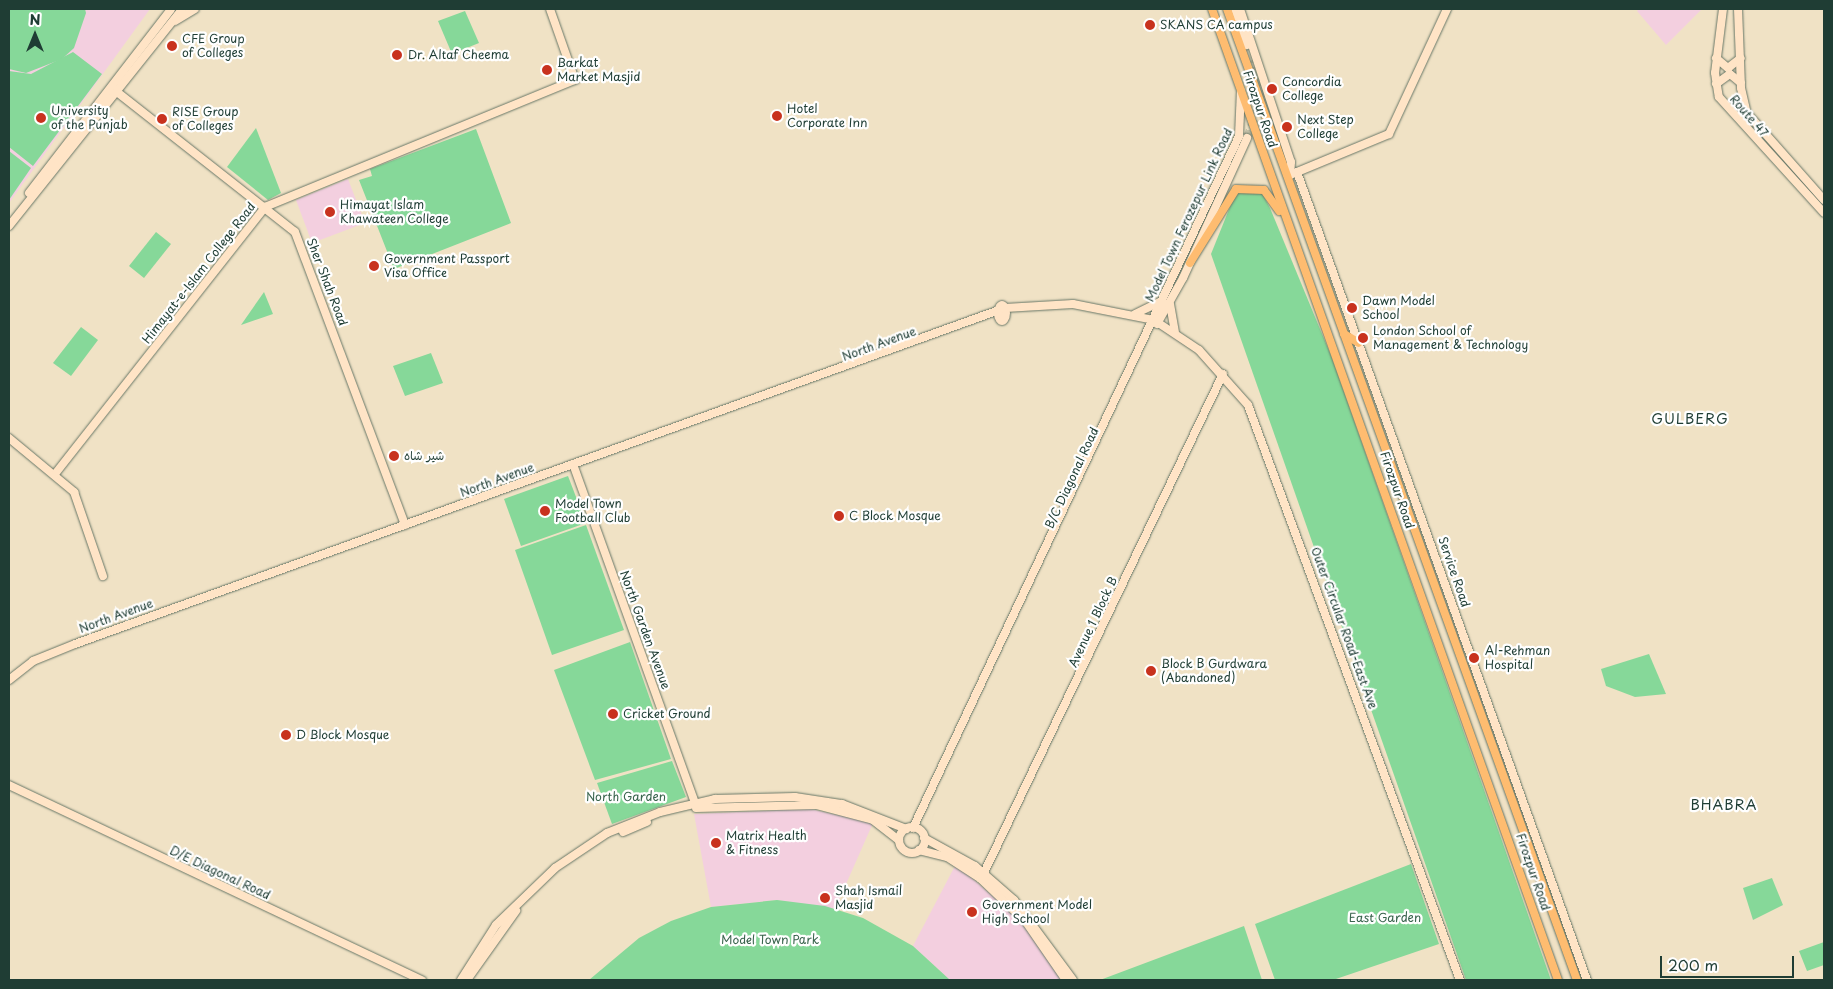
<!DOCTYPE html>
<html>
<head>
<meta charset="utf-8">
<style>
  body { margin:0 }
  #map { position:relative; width:1833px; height:989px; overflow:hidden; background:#f0e2c5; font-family:"Playpen Sans","Playpen Sans Arabic",sans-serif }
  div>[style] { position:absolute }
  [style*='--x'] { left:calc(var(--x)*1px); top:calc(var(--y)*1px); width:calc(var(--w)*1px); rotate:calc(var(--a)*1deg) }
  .built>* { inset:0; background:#f3cfdf }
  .green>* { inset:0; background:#86d899 }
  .secondary-tunnel>* { height:8px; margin-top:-4px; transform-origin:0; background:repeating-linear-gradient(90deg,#c6c1a8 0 8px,transparent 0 12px) }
  .roads { filter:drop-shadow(0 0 1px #687767) drop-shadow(0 0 1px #687767) }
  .secondary>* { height:8px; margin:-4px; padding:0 4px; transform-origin:4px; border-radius:4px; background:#ffe4c6 }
  .secondary>.ring { margin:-4px; padding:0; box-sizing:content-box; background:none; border:8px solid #ffe4c6; border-radius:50% }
  .primary>* { height:8px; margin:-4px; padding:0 4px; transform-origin:4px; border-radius:4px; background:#febc70 }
  .dots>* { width:14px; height:14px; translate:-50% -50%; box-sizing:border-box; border:2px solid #fff; border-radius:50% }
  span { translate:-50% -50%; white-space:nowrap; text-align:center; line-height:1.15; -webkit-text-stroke:4.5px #fff; paint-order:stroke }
  .poi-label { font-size:12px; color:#1f3d34 }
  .left { translate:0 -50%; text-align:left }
  .street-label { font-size:12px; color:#1f3d34 }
  .park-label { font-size:12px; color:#39644d }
  .neighbourhood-label { font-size:14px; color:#1f3d34; letter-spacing:1px }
  .frame { position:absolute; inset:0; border:10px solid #1f3d34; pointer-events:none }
  .north { position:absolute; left:10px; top:10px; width:50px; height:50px; -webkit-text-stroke:4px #fff; paint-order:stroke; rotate:0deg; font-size:14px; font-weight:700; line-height:20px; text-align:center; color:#1f3d34 }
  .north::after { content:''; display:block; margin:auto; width:18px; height:22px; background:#1f3d34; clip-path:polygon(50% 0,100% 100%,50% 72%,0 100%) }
  .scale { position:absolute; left:1660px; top:956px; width:134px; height:22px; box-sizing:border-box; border:2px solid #1f3d34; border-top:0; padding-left:6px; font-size:15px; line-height:18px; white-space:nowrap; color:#1f3d34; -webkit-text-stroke:4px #fff; paint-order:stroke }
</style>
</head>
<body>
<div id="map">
  <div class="built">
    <div style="clip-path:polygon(9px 9px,150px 9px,9px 203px)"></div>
    <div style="clip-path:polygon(1639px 9px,1702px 9px,1666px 45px,1637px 11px)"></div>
    <div style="clip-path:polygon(348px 179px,365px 223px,312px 243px,296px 200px)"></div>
    <div style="clip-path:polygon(810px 809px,873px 823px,835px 909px,777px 900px,711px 907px,694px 814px)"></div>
    <div style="clip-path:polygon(956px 864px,1023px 923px,1063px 980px,950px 980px,913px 946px)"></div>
  </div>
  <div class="green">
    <div style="clip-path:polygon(9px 9px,85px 9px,86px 13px,74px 48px,62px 59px,26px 73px,9px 69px)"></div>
    <div style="clip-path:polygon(465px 11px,479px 43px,452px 54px,438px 21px)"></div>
    <div style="clip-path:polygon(73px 52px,102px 74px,33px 166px,9px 147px,9px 71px,31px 74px)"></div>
    <div style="clip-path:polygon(256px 128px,281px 193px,268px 200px,227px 167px)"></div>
    <div style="clip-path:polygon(476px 129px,511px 223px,394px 269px,359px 180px,372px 176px,370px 169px)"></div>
    <div style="clip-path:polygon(9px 151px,31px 168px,9px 200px)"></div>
    <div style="clip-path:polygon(1242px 190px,1262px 193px,1270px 208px,1332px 358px,1551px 980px,1466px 980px,1211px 254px,1234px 197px)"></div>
    <div style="clip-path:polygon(156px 232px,171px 244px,144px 278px,129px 266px)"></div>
    <div style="clip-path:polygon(264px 292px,273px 314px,241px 325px)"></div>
    <div style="clip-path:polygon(81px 327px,98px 340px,71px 376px,53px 363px)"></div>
    <div style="clip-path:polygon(431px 353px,443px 383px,405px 396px,393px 366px)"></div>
    <div style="clip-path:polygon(568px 476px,586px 523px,521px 546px,504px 499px)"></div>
    <div style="clip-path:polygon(586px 525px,624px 630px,552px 655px,515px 550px)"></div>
    <div style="clip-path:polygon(630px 642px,671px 759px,595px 780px,554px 670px)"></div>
    <div style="clip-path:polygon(1649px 654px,1666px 694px,1635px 697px,1606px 686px,1601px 669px)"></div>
    <div style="clip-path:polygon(672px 761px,686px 797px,612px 824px,597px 783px)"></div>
    <div style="clip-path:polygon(1411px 864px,1439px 944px,1333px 980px,1275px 980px,1255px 924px)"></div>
    <div style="clip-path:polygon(1772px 878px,1783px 905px,1753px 920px,1743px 888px)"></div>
    <div style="clip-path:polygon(777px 900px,825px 906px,863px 918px,913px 946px,950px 980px,589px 980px,639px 938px,671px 921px,711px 907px)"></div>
    <div style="clip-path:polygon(1244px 926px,1262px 980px,1100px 980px)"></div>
    <div style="clip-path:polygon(1824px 942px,1824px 965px,1807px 971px,1799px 951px)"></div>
  </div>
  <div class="secondary-tunnel">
    <div style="--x:1247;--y:138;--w:43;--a:-69.4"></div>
    <div style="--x:1262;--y:98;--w:39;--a:-103"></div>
  </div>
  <div class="roads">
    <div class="secondary">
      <div style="--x:1235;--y:9;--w:38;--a:72"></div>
      <div style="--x:1240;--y:9;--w:161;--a:71.6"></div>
      <div style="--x:1291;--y:162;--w:13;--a:94"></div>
      <div style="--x:1290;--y:175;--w:107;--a:-22.5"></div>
      <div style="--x:1389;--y:134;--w:138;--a:-65.1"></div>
      <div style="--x:1723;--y:9;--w:64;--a:97.1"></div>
      <div style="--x:1715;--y:73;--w:24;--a:81"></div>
      <div style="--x:1719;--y:97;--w:156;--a:47.8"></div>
      <div style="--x:1738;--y:9;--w:79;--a:87.8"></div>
      <div style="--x:1741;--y:88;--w:26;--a:77"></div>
      <div style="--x:1747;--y:113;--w:116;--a:48.5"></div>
      <div style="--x:175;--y:21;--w:23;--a:-31"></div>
      <div style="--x:1716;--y:58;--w:16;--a:40"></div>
      <div style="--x:1728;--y:68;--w:16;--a:-38"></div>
      <div style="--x:1716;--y:84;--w:17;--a:-36"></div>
      <div style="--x:1730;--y:74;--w:14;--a:39"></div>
      <div style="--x:117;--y:92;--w:226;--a:38.2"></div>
      <div style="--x:295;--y:232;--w:313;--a:69.4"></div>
      <div style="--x:1297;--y:172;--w:858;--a:70.26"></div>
      <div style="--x:29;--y:193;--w:232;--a:-52.3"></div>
      <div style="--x:9;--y:226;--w:278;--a:-51.4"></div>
      <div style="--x:1170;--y:304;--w:28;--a:80"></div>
      <div class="ring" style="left:997.5px;top:304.5px;width:-1px;height:-1px"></div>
      <div style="--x:1005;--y:308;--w:68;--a:-3.4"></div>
      <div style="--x:1073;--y:304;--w:83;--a:11.2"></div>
      <div style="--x:1154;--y:320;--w:54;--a:33.7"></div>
      <div style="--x:1199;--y:350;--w:74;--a:48.3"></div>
      <div style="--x:1248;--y:405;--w:613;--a:69.76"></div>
      <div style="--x:1135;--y:314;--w:30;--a:-26"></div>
      <div style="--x:1157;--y:324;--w:53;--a:-60.5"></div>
      <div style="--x:1183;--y:278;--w:154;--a:-65.4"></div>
      <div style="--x:9;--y:438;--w:85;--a:39.7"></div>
      <div style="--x:74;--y:492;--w:89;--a:71"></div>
      <div style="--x:573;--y:464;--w:360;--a:70.2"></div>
      <div style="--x:55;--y:474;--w:340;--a:-51.8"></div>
      <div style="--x:265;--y:207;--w:335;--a:-22.3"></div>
      <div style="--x:575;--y:80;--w:75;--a:-109.4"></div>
      <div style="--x:9;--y:680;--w:31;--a:-38"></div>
      <div style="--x:33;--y:661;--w:45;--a:-22"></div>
      <div style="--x:75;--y:644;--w:983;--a:-19.87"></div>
      <div style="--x:9;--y:785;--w:457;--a:25.3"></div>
      <div style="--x:696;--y:808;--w:120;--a:-1.4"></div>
      <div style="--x:816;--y:805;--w:59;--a:14.7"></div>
      <div style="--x:873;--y:820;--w:33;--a:38"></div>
      <div class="ring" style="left:899px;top:827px;width:18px;height:18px"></div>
      <div style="--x:913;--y:828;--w:765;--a:-64.77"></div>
      <div style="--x:1239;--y:136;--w:45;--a:-87.5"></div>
      <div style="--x:623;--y:832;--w:26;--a:-23"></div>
      <div style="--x:924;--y:838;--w:58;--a:28.8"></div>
      <div style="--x:975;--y:866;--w:52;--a:41.1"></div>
      <div style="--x:1014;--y:900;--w:99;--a:53.6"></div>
      <div style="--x:919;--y:850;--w:29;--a:14"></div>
      <div style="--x:947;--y:857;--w:40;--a:32.9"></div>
      <div style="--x:981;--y:879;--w:62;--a:43.7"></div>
      <div style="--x:1026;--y:922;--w:70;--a:55.4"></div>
      <div style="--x:981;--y:879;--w:560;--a:-64.4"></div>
      <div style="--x:461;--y:980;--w:65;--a:-57.5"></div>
      <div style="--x:496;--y:925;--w:82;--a:-44"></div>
      <div style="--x:555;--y:868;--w:63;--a:-33.9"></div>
      <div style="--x:607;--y:833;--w:57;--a:-21.6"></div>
      <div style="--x:660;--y:812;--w:57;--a:-13.3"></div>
      <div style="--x:715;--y:799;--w:80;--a:-1.4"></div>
      <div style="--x:795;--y:797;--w:48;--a:8.5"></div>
      <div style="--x:842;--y:804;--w:69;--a:21.3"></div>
      <div style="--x:467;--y:980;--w:85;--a:-54.6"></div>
    </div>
    <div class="primary">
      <div style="--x:1212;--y:9;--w:1031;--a:70.39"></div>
      <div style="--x:1227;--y:9;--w:1032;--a:70.18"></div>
      <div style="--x:1190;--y:263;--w:87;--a:-58.1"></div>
      <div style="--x:1236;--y:189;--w:28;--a:2"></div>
      <div style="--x:1264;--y:190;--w:26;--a:54"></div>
      <div style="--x:1344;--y:334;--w:17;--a:31"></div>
    </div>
  </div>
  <div class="dots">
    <div style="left:1150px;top:25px;background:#c8321e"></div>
    <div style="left:172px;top:46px;background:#c8321e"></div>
    <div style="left:397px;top:55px;background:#c8321e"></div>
    <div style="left:547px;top:70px;background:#c8321e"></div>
    <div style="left:1272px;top:89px;background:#c8321e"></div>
    <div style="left:777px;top:116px;background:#c8321e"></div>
    <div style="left:41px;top:118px;background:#c8321e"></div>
    <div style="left:162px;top:119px;background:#c8321e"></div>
    <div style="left:1287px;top:127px;background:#c8321e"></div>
    <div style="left:330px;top:212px;background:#c8321e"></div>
    <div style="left:374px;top:266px;background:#c8321e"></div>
    <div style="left:1352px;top:308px;background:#c8321e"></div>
    <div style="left:1363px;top:338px;background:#c8321e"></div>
    <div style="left:394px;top:456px;background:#c8321e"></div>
    <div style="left:545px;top:511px;background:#c8321e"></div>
    <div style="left:839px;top:516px;background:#c8321e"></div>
    <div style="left:1474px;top:658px;background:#c8321e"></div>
    <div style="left:1151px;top:671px;background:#c8321e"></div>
    <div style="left:613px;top:714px;background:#c8321e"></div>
    <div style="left:286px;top:735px;background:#c8321e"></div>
    <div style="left:716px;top:843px;background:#c8321e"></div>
    <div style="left:825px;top:898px;background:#c8321e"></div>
    <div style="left:972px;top:912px;background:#c8321e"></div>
  </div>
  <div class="poi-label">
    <span class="left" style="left:1160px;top:25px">SKANS CA campus</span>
    <span class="left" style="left:182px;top:46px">CFE Group<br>of Colleges</span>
    <span class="left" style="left:408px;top:55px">Dr. Altaf Cheema</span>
    <span class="left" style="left:557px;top:70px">Barkat<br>Market Masjid</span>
    <span class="left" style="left:1282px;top:89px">Concordia<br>College</span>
    <span class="left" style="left:787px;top:116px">Hotel<br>Corporate Inn</span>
    <span class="left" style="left:51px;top:118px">University<br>of the Punjab</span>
    <span class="left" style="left:172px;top:119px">RISE Group<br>of Colleges</span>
    <span class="left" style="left:1297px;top:127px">Next Step<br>College</span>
    <span class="left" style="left:340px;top:212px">Himayat Islam<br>Khawateen College</span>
    <span class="left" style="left:384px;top:266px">Government Passport<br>Visa Office</span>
    <span class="left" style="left:1362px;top:308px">Dawn Model<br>School</span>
    <span class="left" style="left:1373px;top:338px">London School of<br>Management &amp; Technology</span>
    <span class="left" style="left:404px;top:456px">شیر شاہ</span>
    <span class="left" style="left:555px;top:511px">Model Town<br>Football Club</span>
    <span class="left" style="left:849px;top:516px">C Block Mosque</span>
    <span class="left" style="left:1485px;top:658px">Al-Rehman<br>Hospital</span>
    <span class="left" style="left:1161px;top:671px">Block B Gurdwara<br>(Abandoned)</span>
    <span class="left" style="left:623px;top:714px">Cricket Ground</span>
    <span class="left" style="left:296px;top:735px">D Block Mosque</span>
    <span class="left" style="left:726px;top:843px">Matrix Health<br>&amp; Fitness</span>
    <span class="left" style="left:835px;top:898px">Shah Ismail<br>Masjid</span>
    <span class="left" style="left:982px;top:912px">Government Model<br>High School</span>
  </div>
  <div class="street-label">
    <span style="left:1260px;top:109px;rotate:71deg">Firozpur Road</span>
    <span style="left:1749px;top:116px;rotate:49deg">Route 47</span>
    <span style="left:1189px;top:215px;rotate:-65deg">Model Town Ferozepur Link Road</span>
    <span style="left:199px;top:273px;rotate:-52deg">Himayat-e-Islam College Road</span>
    <span style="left:327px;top:282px;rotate:69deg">Sher Shah Road</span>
    <span style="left:879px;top:344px;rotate:-20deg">North Avenue</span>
    <span style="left:1072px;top:478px;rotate:-65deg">B/C Diagonal Road</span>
    <span style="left:497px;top:480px;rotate:-20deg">North Avenue</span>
    <span style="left:1397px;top:490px;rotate:71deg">Firozpur Road</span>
    <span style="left:1454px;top:572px;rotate:71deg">Service Road</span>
    <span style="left:116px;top:616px;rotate:-20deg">North Avenue</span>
    <span style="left:1093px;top:622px;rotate:-65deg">Avenue 1 Block B</span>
    <span style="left:1344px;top:628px;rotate:70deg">Outer Circular Road-East Ave</span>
    <span style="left:645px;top:630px;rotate:70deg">North Garden Avenue</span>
    <span style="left:1533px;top:872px;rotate:71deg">Firozpur Road</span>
    <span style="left:220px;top:873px;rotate:25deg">D/E Diagonal Road</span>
  </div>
  <div class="park-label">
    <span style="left:626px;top:797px">North Garden</span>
    <span style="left:1385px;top:918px">East Garden</span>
    <span style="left:770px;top:940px">Model Town Park</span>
  </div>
  <div class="neighbourhood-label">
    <span style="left:1690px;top:419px">GULBERG</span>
    <span style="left:1724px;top:805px">BHABRA</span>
  </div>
  <div class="frame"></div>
  <div class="north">N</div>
  <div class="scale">200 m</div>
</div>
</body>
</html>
